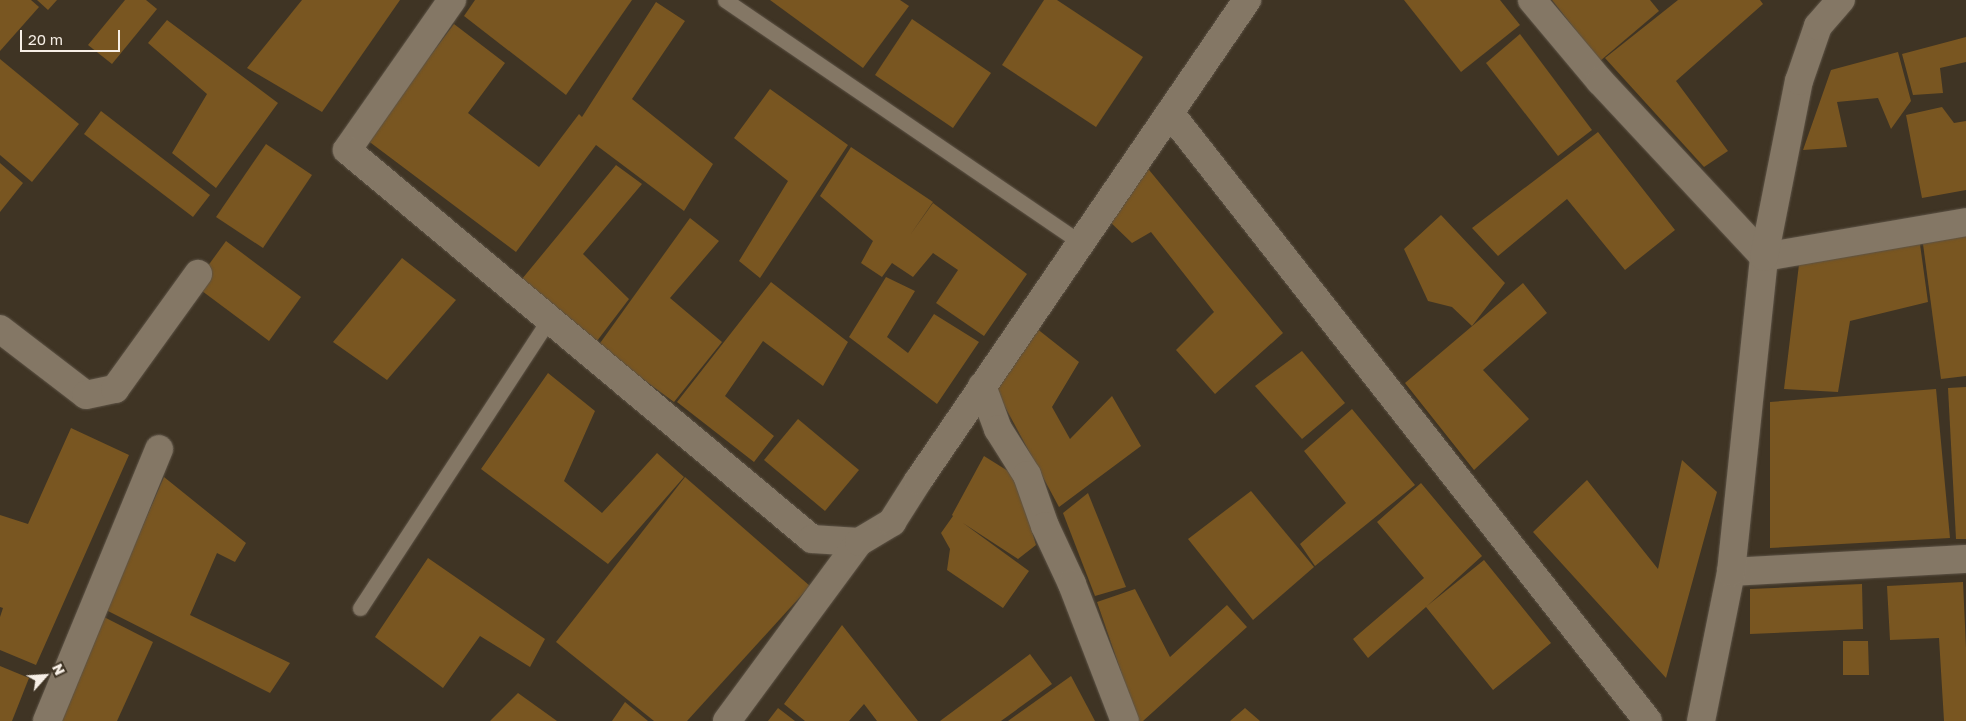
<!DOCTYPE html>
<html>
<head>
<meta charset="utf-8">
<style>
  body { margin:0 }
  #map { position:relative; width:1966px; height:721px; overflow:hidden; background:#3f3424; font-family:"Golos Text",sans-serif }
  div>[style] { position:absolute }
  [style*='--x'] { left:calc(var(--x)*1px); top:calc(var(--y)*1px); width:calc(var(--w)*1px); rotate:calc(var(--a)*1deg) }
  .building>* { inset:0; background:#795621 }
  .roads { filter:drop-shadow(0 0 1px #5c5245) drop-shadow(0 0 1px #5c5245) }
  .lane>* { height:15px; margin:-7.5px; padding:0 7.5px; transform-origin:7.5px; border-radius:7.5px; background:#847765 }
  .street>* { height:28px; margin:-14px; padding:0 14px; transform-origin:14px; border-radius:14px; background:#847765 }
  span { translate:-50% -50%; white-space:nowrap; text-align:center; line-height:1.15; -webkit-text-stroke:4px #3f3424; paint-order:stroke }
  .north { position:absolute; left:20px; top:651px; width:50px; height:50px; -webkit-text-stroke:4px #3f3424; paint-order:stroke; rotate:64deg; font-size:14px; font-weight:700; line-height:20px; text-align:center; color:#f7efe6 }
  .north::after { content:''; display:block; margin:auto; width:18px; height:22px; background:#f7efe6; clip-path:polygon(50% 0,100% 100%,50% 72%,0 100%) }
  .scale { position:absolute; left:20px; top:30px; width:100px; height:22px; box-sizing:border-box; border:2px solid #f7efe6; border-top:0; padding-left:6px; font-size:15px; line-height:18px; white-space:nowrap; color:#f7efe6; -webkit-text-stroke:4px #3f3424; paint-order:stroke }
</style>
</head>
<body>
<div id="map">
  <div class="building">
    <div style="clip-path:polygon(0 0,31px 0,39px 7px,0 51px)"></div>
    <div style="clip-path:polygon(37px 0,57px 0,48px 10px)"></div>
    <div style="clip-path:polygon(125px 0,146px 0,157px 9px,112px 64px,88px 45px)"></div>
    <div style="clip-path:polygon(302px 0,400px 0,322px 112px,247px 68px)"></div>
    <div style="clip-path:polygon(475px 0,632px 0,566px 95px,464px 16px)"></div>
    <div style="clip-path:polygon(770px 0,900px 0,909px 6px,863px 68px)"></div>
    <div style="clip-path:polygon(1044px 0,1057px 0,1143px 57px,1096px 127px,1002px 65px)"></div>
    <div style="clip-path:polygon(1404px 0,1500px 0,1520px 25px,1461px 72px)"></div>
    <div style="clip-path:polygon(1552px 0,1650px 0,1659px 11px,1600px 61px)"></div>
    <div style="clip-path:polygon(1678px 0,1760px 0,1763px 4px,1676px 81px,1728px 151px,1704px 167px,1605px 58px)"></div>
    <div style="clip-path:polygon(656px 2px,685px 21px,632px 99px,713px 164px,684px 211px,596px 145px,516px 252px,367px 140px,454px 24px,505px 63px,468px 113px,539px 167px,579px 114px,582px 117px)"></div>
    <div style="clip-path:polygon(912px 19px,991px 73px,953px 128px,875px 75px)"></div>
    <div style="clip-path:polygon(167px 20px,278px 103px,216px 188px,172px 153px,207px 94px,148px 43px)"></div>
    <div style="clip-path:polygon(1520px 34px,1592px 130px,1558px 156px,1486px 63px)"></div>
    <div style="clip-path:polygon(1966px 37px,1966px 62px,1940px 68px,1943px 93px,1913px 95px,1902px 54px)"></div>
    <div style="clip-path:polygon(1898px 52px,1911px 101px,1891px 129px,1878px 98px,1837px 102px,1847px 147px,1803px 150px,1831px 70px)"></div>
    <div style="clip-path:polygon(0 59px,79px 124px,32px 182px,0 155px)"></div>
    <div style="clip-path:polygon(770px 89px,848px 145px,760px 278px,739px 261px,788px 181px,734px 138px)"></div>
    <div style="clip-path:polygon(1942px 107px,1954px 123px,1966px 121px,1966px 190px,1922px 198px,1906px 115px)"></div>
    <div style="clip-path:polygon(101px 111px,210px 195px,193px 217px,84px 134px)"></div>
    <div style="clip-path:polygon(1598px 132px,1675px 230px,1625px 270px,1567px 199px,1498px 256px,1472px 228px)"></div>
    <div style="clip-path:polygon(266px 144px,312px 175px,263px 248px,216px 217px)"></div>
    <div style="clip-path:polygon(851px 147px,933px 202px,910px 235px,933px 203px,1027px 274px,984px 336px,936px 303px,958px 270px,933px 253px,913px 277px,892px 263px,882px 277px,861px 263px,873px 241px,820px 196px)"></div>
    <div style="clip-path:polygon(0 163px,23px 183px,0 212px)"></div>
    <div style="clip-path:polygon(616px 165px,642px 184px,583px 254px,629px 299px,597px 341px,522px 279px)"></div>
    <div style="clip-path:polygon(1145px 165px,1283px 333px,1215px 394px,1176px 350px,1214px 312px,1151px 232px,1132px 243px,1107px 219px)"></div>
    <div style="clip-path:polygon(1441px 215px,1505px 283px,1472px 326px,1452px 307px,1428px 301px,1404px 249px)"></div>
    <div style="clip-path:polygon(690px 218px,719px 241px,670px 298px,722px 342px,674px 402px,598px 346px)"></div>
    <div style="clip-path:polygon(1966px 235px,1966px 376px,1941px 379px,1923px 244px)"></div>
    <div style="clip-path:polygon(1919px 237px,1928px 302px,1850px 321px,1838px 392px,1784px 389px,1800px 256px)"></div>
    <div style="clip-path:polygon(226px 241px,301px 297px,269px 341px,194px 285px)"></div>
    <div style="clip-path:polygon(402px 258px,456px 300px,387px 380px,333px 342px)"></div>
    <div style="clip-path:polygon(886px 277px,915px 291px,887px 337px,908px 353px,934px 314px,979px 342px,937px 404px,849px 337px)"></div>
    <div style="clip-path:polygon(771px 282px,848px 342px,823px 386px,763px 341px,725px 396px,774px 436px,754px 462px,677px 402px)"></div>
    <div style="clip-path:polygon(1523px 283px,1547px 313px,1483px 370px,1529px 419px,1474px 470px,1405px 383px)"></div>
    <div style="clip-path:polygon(1031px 324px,1079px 362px,1052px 407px,1070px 439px,1112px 396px,1141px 446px,1059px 507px,991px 381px)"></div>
    <div style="clip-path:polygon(1302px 351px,1345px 403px,1302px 439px,1255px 386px)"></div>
    <div style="clip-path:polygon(548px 373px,595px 411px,564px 481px,602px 513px,657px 453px,684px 477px,608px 564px,481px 469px)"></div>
    <div style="clip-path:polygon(1966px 387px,1966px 539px,1956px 539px,1948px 388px)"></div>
    <div style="clip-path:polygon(1936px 389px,1950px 538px,1770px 548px,1770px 402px)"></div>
    <div style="clip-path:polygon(1352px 409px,1415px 485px,1315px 566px,1300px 544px,1346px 503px,1304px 451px)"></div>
    <div style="clip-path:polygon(798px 419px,859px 470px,825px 511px,764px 460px)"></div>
    <div style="clip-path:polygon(71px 428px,129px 455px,36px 665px,0 650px,0 617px,3px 608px,0 607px,0 515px,28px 524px)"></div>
    <div style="clip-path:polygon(984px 456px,1016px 476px,1036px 545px,1018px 559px,963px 523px,1029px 571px,1003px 608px,947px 570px,950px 549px,941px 533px,953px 516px,952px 515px)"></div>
    <div style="clip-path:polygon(1682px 460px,1717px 492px,1666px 678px,1533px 532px,1587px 480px,1658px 569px)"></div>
    <div style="clip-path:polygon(164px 477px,246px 543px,235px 562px,217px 553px,190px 615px,290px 663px,270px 693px,106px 610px)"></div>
    <div style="clip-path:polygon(685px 477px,810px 586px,687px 721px,654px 721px,556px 642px)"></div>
    <div style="clip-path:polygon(1421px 483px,1482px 556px,1427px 606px,1484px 560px,1551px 643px,1493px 690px,1426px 607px,1368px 658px,1353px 639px,1424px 578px,1377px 522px)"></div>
    <div style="clip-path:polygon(1251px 491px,1314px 567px,1253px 620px,1188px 539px)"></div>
    <div style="clip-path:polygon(1088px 493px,1126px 587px,1095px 596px,1063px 513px)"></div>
    <div style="clip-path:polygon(428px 558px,545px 639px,530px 667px,480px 636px,443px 688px,375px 637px)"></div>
    <div style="clip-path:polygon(1963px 582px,1966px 648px,1966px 721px,1944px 721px,1939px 638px,1890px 640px,1887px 586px)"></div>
    <div style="clip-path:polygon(1862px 584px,1863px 629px,1750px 634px,1750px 589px)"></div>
    <div style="clip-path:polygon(1135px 589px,1170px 657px,1227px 605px,1247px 627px,1143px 721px,1138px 721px,1097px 602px)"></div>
    <div style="clip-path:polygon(104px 617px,153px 642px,117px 721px,52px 721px)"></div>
    <div style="clip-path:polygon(842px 625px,918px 721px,877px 721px,864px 704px,849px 721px,805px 721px,784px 704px)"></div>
    <div style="clip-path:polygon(1843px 641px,1868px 641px,1869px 675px,1843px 675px)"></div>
    <div style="clip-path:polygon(1030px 654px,1052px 684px,1001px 721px,940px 721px)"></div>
    <div style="clip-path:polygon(0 666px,29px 678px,12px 721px,0 721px)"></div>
    <div style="clip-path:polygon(1071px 676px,1095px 721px,1008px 721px)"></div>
    <div style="clip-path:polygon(518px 693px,557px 721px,490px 721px)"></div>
    <div style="clip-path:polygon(625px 702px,648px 721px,612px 721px)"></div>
    <div style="clip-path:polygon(778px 708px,795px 721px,768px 721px)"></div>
    <div style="clip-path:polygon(1245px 708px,1260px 721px,1230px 721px)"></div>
  </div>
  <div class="roads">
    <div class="lane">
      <div style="--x:725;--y:0;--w:431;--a:34.3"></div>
      <div style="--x:360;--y:608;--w:345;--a:-56.8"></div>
    </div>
    <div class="street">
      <div style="--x:452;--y:0;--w:183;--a:125"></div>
      <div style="--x:347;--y:150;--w:606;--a:39.91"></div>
      <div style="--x:812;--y:539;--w:47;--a:3.7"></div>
      <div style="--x:1532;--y:0;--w:106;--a:50"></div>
      <div style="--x:1600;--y:81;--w:241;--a:47"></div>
      <div style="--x:1764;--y:257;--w:205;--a:-9.8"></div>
      <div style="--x:1170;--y:113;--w:773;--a:51.83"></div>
      <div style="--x:0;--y:329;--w:108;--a:37.5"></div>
      <div style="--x:86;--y:395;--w:30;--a:-12"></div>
      <div style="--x:115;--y:389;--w:142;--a:-54.2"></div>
      <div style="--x:982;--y:386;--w:46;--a:69.6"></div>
      <div style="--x:998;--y:429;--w:54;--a:57.8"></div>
      <div style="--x:1027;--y:475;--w:54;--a:70.6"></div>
      <div style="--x:1045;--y:526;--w:64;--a:65"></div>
      <div style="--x:1072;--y:584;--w:147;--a:68.9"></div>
      <div style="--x:1731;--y:572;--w:235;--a:-3.2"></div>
      <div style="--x:47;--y:721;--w:294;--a:-67.6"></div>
      <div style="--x:727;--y:721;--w:222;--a:-53.6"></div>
      <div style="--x:859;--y:542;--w:39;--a:-31"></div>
      <div style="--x:892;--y:522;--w:49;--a:-57.6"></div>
      <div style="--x:918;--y:481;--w:583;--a:-55.63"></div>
      <div style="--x:1701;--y:721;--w:152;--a:-78.6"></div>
      <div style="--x:1731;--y:572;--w:317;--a:-84"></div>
      <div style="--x:1764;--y:257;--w:179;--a:-78.8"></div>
      <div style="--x:1799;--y:81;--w:58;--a:-70.9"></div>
      <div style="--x:1818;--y:26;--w:35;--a:-49"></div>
    </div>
  </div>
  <div class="north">N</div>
  <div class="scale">20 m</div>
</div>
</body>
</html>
